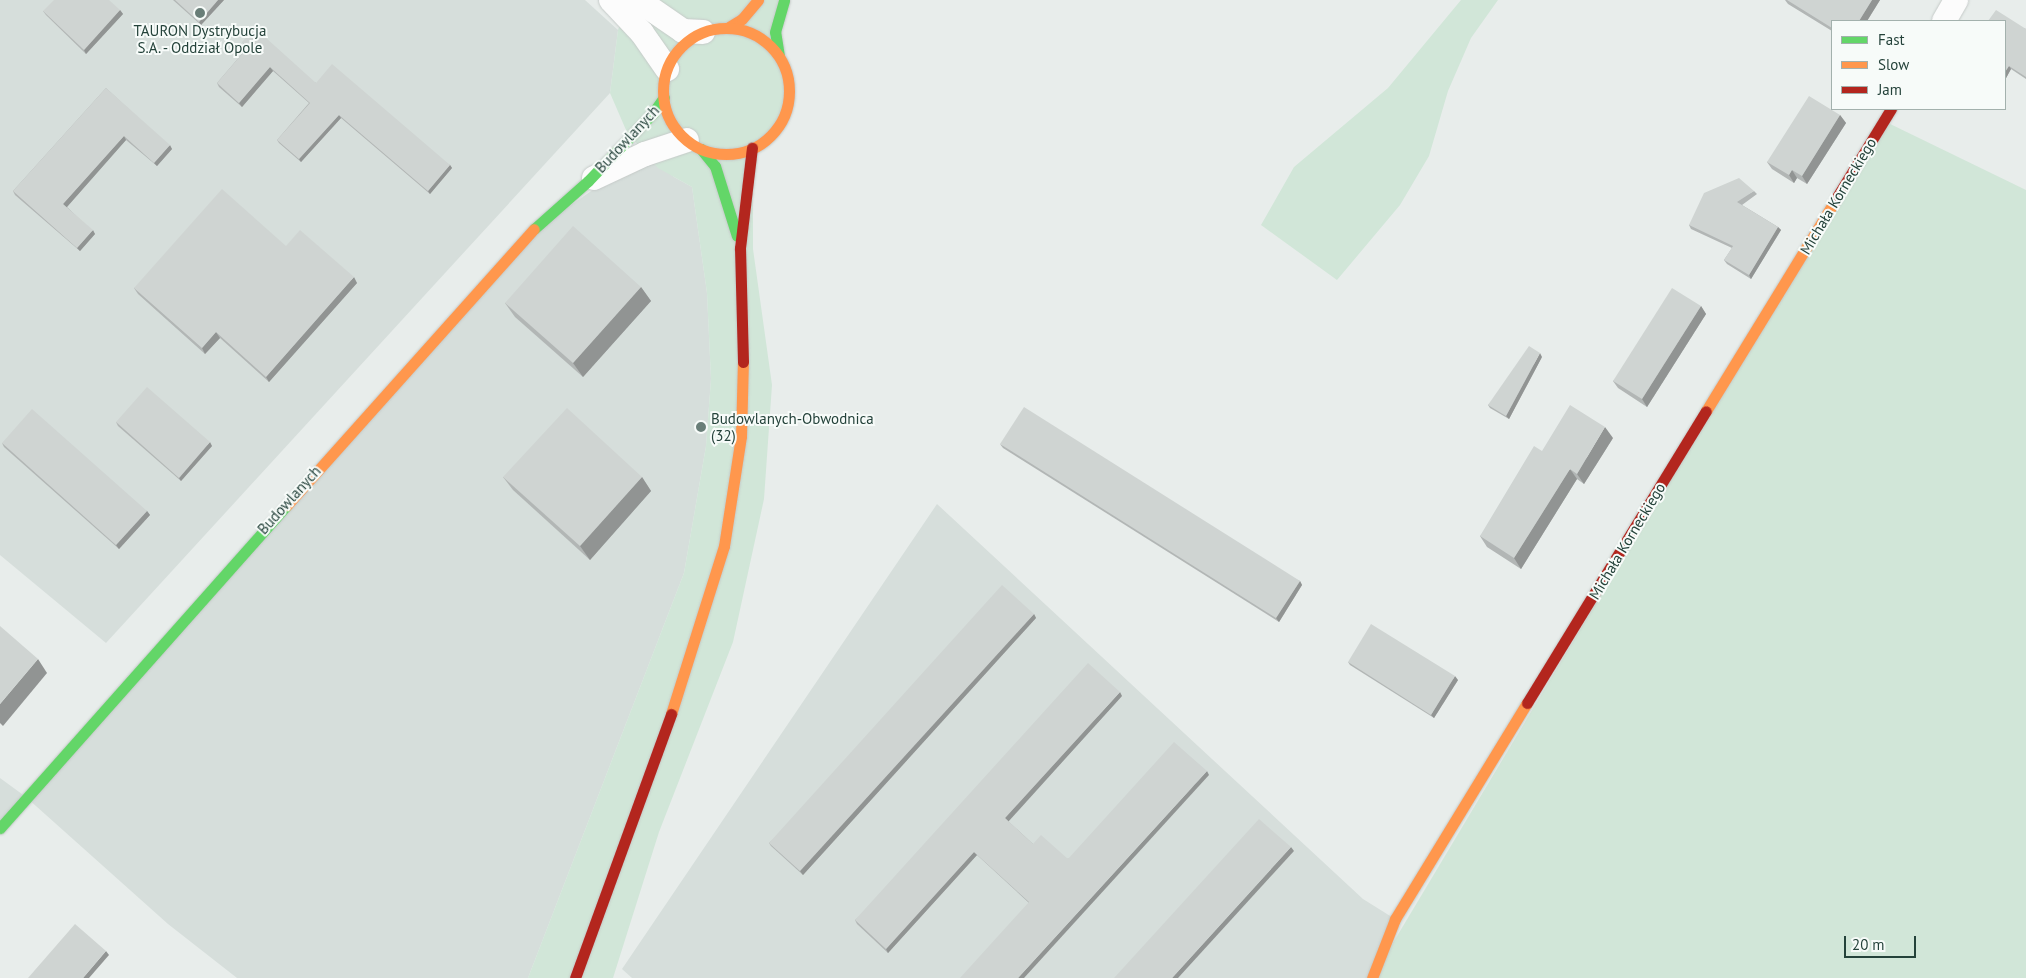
<!DOCTYPE html>
<html>
<head>
<meta charset="utf-8">
<style>
  body { margin:0 }
  #map { position:relative; width:2026px; height:978px; overflow:hidden; background:#e8edeb; font-family:"PT Sans",sans-serif }
  div>[style] { position:absolute }
  [style*='--x'] { left:calc(var(--x)*1px); top:calc(var(--y)*1px); width:calc(var(--w)*1px); rotate:calc(var(--a)*1deg) }
  .built>* { inset:0; background:#d6dedb }
  .green>* { inset:0; background:#d1e6d8 }
  .roads { filter:drop-shadow(0 0 1px #c5cac8) drop-shadow(0 0 1px #c5cac8) }
  .street>* { height:24px; margin:-12px; padding:0 12px; transform-origin:12px; border-radius:12px; background:#fcfcfc }
  .fast>* { height:11px; margin:-5.5px; padding:0 5.5px; transform-origin:5.5px; border-radius:5.5px; background:#63d668 }
  .slow>* { height:11px; margin:-5.5px; padding:0 5.5px; transform-origin:5.5px; border-radius:5.5px; background:#ff974d }
  .slow>.ring { margin:-5.5px; padding:0; box-sizing:content-box; background:none; border:11px solid #ff974d; border-radius:50% }
  .jam>* { height:11px; margin:-5.5px; padding:0 5.5px; transform-origin:5.5px; border-radius:5.5px; background:#b3261e }
  .wall>* { inset:0; background:#b2b6b5 }
  .shaded-wall>* { inset:0; background:#919493 }
  .building>* { inset:0; background:#cfd4d2 }
  .dots>* { width:14px; height:14px; translate:-50% -50%; box-sizing:border-box; border:2px solid #f7fbf9; border-radius:50% }
  span { translate:-50% -50%; white-space:nowrap; text-align:center; line-height:1.15; -webkit-text-stroke:4px #f7fbf9; paint-order:stroke }
  .poi-label { font-size:15px; color:#24423a }
  .left { translate:0 -50%; text-align:left }
  .street-label { font-size:15px; color:#24423a }
  .legend { position:absolute; left:1831px; top:20px; width:175px; height:90px; box-sizing:border-box; background:#f7fbf9; border:1px solid #a3b1ad; margin:0; padding:6px 9px; list-style:none; font-size:15px; color:#24423a }
  .legend li { display:flex; align-items:center; gap:10px; height:25px }
  .legend b { width:25px; border:1px solid #a3b1ad }
  .scale { position:absolute; left:1844px; top:936px; width:72px; height:22px; box-sizing:border-box; border:2px solid #24423a; border-top:0; padding-left:6px; font-size:15px; line-height:18px; white-space:nowrap; color:#24423a; -webkit-text-stroke:4px #f7fbf9; paint-order:stroke }
</style>
</head>
<body>
<div id="map">
  <div class="built">
    <div style="clip-path:polygon(0 0,585px 0,618px 30px,610px 93px,106px 643px,0 555px)"></div>
    <div style="clip-path:polygon(645px 154px,674px 177px,692px 187px,707px 293px,711px 379px,706px 446px,684px 573px,528px 978px,237px 978px,168px 924px,27px 798px,0 828px,0 778px,26px 797px,526px 236px)"></div>
    <div style="clip-path:polygon(937px 504px,1363px 899px,1395px 919px,1372px 978px,632px 978px,622px 969px)"></div>
  </div>
  <div class="green">
    <div style="clip-path:polygon(629px 0,785px 0,779px 56px,787px 72px,790px 90px,787px 108px,780px 125px,768px 139px,753px 148px,753px 249px,772px 385px,764px 499px,733px 642px,659px 832px,613px 978px,528px 978px,684px 573px,706px 446px,711px 379px,707px 293px,692px 187px,658px 168px,645px 154px,626px 130px,610px 93px,618px 30px)"></div>
    <div style="clip-path:polygon(1461px 0,1498px 0,1471px 38px,1448px 91px,1429px 156px,1400px 205px,1337px 280px,1261px 225px,1294px 167px,1388px 88px)"></div>
    <div style="clip-path:polygon(1884px 121px,2026px 190px,2026px 978px,1372px 978px)"></div>
  </div>
  <div class="roads">
    <div class="street">
      <div style="--x:611;--y:0;--w:45;--a:46.8"></div>
      <div style="--x:642;--y:33;--w:44;--a:55.2"></div>
      <div style="--x:638;--y:0;--w:55;--a:34.6"></div>
      <div style="--x:683;--y:31;--w:20;--a:3"></div>
      <div style="--x:1944;--y:21;--w:24;--a:-60"></div>
      <div style="--x:594;--y:178;--w:56;--a:-25.2"></div>
      <div style="--x:645;--y:154;--w:44;--a:-18.4"></div>
    </div>
    <div class="fast">
      <div style="--x:779;--y:56;--w:24;--a:-99"></div>
      <div style="--x:775;--y:32;--w:33;--a:-74"></div>
      <div style="--x:701;--y:149;--w:22;--a:51"></div>
      <div style="--x:715;--y:166;--w:73;--a:72.6"></div>
      <div style="--x:534;--y:229;--w:72;--a:-41.6"></div>
      <div style="--x:588;--y:181;--w:94;--a:-46.3"></div>
      <div style="--x:653;--y:113;--w:19;--a:-55"></div>
      <div style="--x:0;--y:828;--w:432;--a:-48.4"></div>
    </div>
    <div class="slow">
      <div style="--x:729;--y:27;--w:15;--a:-32"></div>
      <div style="--x:742;--y:19;--w:25;--a:-50"></div>
      <div class="ring" style="left:663px;top:28px;width:115px;height:115px"></div>
      <div style="--x:1706;--y:411;--w:251;--a:-58.5"></div>
      <div style="--x:287;--y:505;--w:370;--a:-48.2"></div>
      <div style="--x:671;--y:714;--w:176;--a:-72.5"></div>
      <div style="--x:724;--y:546;--w:111;--a:-81.2"></div>
      <div style="--x:741;--y:436;--w:74;--a:-88.5"></div>
      <div style="--x:1372;--y:978;--w:63;--a:-68.7"></div>
      <div style="--x:1395;--y:919;--w:253;--a:-58.6"></div>
    </div>
    <div class="jam">
      <div style="--x:1837;--y:197;--w:103;--a:-58.5"></div>
      <div style="--x:743;--y:362;--w:114;--a:-91.5"></div>
      <div style="--x:740;--y:248;--w:101;--a:-83.2"></div>
      <div style="--x:1527;--y:703;--w:342;--a:-58.5"></div>
      <div style="--x:575;--y:978;--w:281;--a:-70"></div>
    </div>
  </div>
  <div class="wall">
    <div style="clip-path:polygon(173px 0,224px 0,201px 25px)"></div>
    <div style="clip-path:polygon(1785px 0,1880px 0,1867px 21px,1832px 21px,1832px 31px,1788px 4px)"></div>
    <div style="clip-path:polygon(120px 10px,123px 14px,86px 54px,46px 15px,43px 11px)"></div>
    <div style="clip-path:polygon(2005px 21px,2026px 29px,2026px 79px,2011px 69px,2005px 80px)"></div>
    <div style="clip-path:polygon(242px 42px,316px 83px,450px 165px,452px 168px,430px 194px,341px 118px,301px 162px,279px 143px,277px 140px,309px 103px,273px 71px,242px 107px,219px 87px,217px 83px,247px 48px)"></div>
    <div style="clip-path:polygon(106px 88px,172px 149px,157px 166px,126px 140px,67px 207px,95px 234px,80px 251px,15px 195px,13px 191px)"></div>
    <div style="clip-path:polygon(1840px 115px,1846px 123px,1807px 184px,1797px 178px,1794px 183px,1772px 169px,1767px 162px)"></div>
    <div style="clip-path:polygon(1754px 191px,1757px 194px,1742px 205px,1778px 227px,1781px 230px,1751px 279px,1727px 264px,1724px 260px,1732px 248px,1691px 229px,1689px 225px)"></div>
    <div style="clip-path:polygon(286px 246px,357px 283px,269px 382px,220px 338px,205px 354px,138px 294px,134px 288px)"></div>
    <div style="clip-path:polygon(641px 287px,651px 301px,583px 377px,515px 317px,505px 303px)"></div>
    <div style="clip-path:polygon(1701px 306px,1706px 314px,1647px 407px,1618px 388px,1613px 381px)"></div>
    <div style="clip-path:polygon(1542px 357px,1509px 419px,1490px 408px,1488px 405px)"></div>
    <div style="clip-path:polygon(116px 422px,212px 446px,181px 481px,118px 426px)"></div>
    <div style="clip-path:polygon(1613px 438px,1584px 484px,1577px 479px,1521px 569px,1487px 547px,1480px 536px)"></div>
    <div style="clip-path:polygon(2px 443px,147px 511px,150px 515px,119px 549px,4px 447px)"></div>
    <div style="clip-path:polygon(1000px 444px,1300px 581px,1302px 585px,1279px 622px,1003px 448px)"></div>
    <div style="clip-path:polygon(503px 477px,642px 477px,651px 491px,590px 560px,513px 490px)"></div>
    <div style="clip-path:polygon(1034px 614px,1036px 618px,803px 875px,771px 846px,769px 843px)"></div>
    <div style="clip-path:polygon(1348px 662px,1458px 680px,1434px 718px,1350px 665px)"></div>
    <div style="clip-path:polygon(1122px 696px,1008px 821px,1033px 844px,1068px 859px,1209px 775px,1029px 903px,977px 855px,888px 953px,857px 924px,855px 920px)"></div>
  </div>
  <div class="shaded-wall">
    <div style="clip-path:polygon(218px 0,224px 0,201px 25px,199px 22px)"></div>
    <div style="clip-path:polygon(1872px 0,1880px 0,1867px 21px,1859px 21px)"></div>
    <div style="clip-path:polygon(120px 10px,123px 14px,86px 54px,84px 50px)"></div>
    <div style="clip-path:polygon(2009px 66px,2011px 69px,2005px 80px,2005px 72px)"></div>
    <div style="clip-path:polygon(270px 67px,273px 71px,242px 107px,239px 103px)"></div>
    <div style="clip-path:polygon(339px 115px,341px 118px,301px 162px,299px 159px)"></div>
    <div style="clip-path:polygon(1840px 115px,1846px 123px,1807px 184px,1802px 176px)"></div>
    <div style="clip-path:polygon(124px 136px,126px 140px,66px 208px,63px 204px)"></div>
    <div style="clip-path:polygon(170px 145px,172px 149px,157px 166px,154px 163px)"></div>
    <div style="clip-path:polygon(450px 165px,452px 168px,430px 194px,428px 191px)"></div>
    <div style="clip-path:polygon(1792px 170px,1797px 178px,1794px 183px,1789px 175px)"></div>
    <div style="clip-path:polygon(1778px 227px,1781px 230px,1751px 279px,1749px 275px)"></div>
    <div style="clip-path:polygon(93px 230px,95px 234px,80px 251px,77px 248px)"></div>
    <div style="clip-path:polygon(354px 277px,357px 283px,269px 382px,266px 377px)"></div>
    <div style="clip-path:polygon(641px 287px,651px 301px,583px 377px,573px 363px)"></div>
    <div style="clip-path:polygon(1701px 306px,1706px 314px,1647px 407px,1642px 399px)"></div>
    <div style="clip-path:polygon(216px 332px,220px 338px,205px 354px,202px 348px)"></div>
    <div style="clip-path:polygon(1540px 353px,1542px 357px,1509px 419px,1506px 416px)"></div>
    <div style="clip-path:polygon(1605px 427px,1613px 438px,1584px 484px,1577px 474px)"></div>
    <div style="clip-path:polygon(210px 442px,212px 446px,181px 481px,179px 478px)"></div>
    <div style="clip-path:polygon(1570px 469px,1577px 479px,1521px 569px,1514px 558px)"></div>
    <div style="clip-path:polygon(642px 477px,651px 491px,590px 560px,580px 546px)"></div>
    <div style="clip-path:polygon(147px 511px,150px 515px,119px 549px,116px 545px)"></div>
    <div style="clip-path:polygon(1300px 581px,1302px 585px,1279px 622px,1276px 618px)"></div>
    <div style="clip-path:polygon(1034px 614px,1036px 618px,803px 875px,800px 871px)"></div>
    <div style="clip-path:polygon(38px 659px,47px 673px,3px 726px,0 723px,0 704px)"></div>
    <div style="clip-path:polygon(1455px 676px,1458px 680px,1434px 718px,1431px 715px)"></div>
    <div style="clip-path:polygon(1120px 692px,1122px 696px,1008px 822px,1005px 818px)"></div>
    <div style="clip-path:polygon(1207px 771px,1209px 775px,1024px 978px,1018px 978px)"></div>
    <div style="clip-path:polygon(1291px 847px,1294px 851px,1178px 978px,1172px 978px)"></div>
    <div style="clip-path:polygon(974px 852px,977px 855px,888px 953px,886px 949px)"></div>
    <div style="clip-path:polygon(106px 951px,109px 955px,89px 978px,83px 978px)"></div>
  </div>
  <div class="building">
    <div style="clip-path:polygon(54px 0,109px 0,120px 10px,84px 50px,43px 11px)"></div>
    <div style="clip-path:polygon(175px 0,218px 0,199px 22px)"></div>
    <div style="clip-path:polygon(1787px 0,1872px 0,1859px 21px,1832px 21px,1832px 28px)"></div>
    <div style="clip-path:polygon(1996px 10px,2026px 29px,2026px 77px,2009px 66px,2005px 72px,2005px 21px,1988px 21px)"></div>
    <div style="clip-path:polygon(255px 28px,316px 83px,332px 64px,450px 165px,428px 191px,339px 115px,299px 159px,277px 140px,310px 103px,270px 67px,239px 103px,217px 83px,248px 47px,242px 42px)"></div>
    <div style="clip-path:polygon(106px 88px,170px 145px,154px 163px,124px 136px,63px 204px,93px 230px,77px 248px,13px 191px)"></div>
    <div style="clip-path:polygon(1809px 96px,1840px 115px,1802px 176px,1792px 170px,1789px 175px,1767px 162px)"></div>
    <div style="clip-path:polygon(1739px 178px,1754px 191px,1737px 202px,1778px 227px,1749px 275px,1724px 260px,1733px 246px,1689px 225px,1704px 193px)"></div>
    <div style="clip-path:polygon(222px 189px,286px 246px,300px 230px,354px 277px,266px 377px,216px 332px,202px 348px,134px 288px)"></div>
    <div style="clip-path:polygon(573px 226px,641px 287px,573px 363px,505px 303px)"></div>
    <div style="clip-path:polygon(1672px 288px,1701px 306px,1642px 399px,1613px 381px)"></div>
    <div style="clip-path:polygon(1529px 346px,1540px 353px,1506px 416px,1488px 405px)"></div>
    <div style="clip-path:polygon(147px 387px,210px 442px,179px 478px,116px 422px)"></div>
    <div style="clip-path:polygon(1570px 405px,1605px 427px,1577px 474px,1570px 469px,1514px 558px,1480px 536px,1534px 446px,1542px 451px)"></div>
    <div style="clip-path:polygon(1024px 407px,1300px 581px,1276px 618px,1000px 444px)"></div>
    <div style="clip-path:polygon(567px 408px,642px 477px,580px 546px,503px 477px)"></div>
    <div style="clip-path:polygon(32px 409px,147px 511px,116px 545px,2px 443px)"></div>
    <div style="clip-path:polygon(1002px 585px,1034px 614px,800px 871px,769px 843px)"></div>
    <div style="clip-path:polygon(1371px 624px,1455px 676px,1431px 715px,1348px 662px)"></div>
    <div style="clip-path:polygon(0 626px,38px 659px,0 704px)"></div>
    <div style="clip-path:polygon(1088px 663px,1120px 692px,1005px 818px,1033px 844px,1041px 835px,1068px 859px,1174px 742px,1207px 771px,1018px 978px,960px 978px,1029px 902px,974px 852px,886px 949px,855px 920px)"></div>
    <div style="clip-path:polygon(1259px 819px,1291px 847px,1172px 978px,1114px 978px)"></div>
    <div style="clip-path:polygon(75px 924px,106px 951px,83px 978px,28px 978px)"></div>
  </div>
  <div class="dots">
    <div style="left:200px;top:13px;background:#697e78"></div>
    <div style="left:701px;top:427px;background:#697e78"></div>
  </div>
  <div class="poi-label">
    <span style="left:200px;top:39px">TAURON Dystrybucja<br>S.A. - Oddział Opole</span>
    <span class="left" style="left:711px;top:427px">Budowlanych-Obwodnica<br>(32)</span>
  </div>
  <div class="street-label">
    <span style="left:627px;top:139px;rotate:-47deg">Budowlanych</span>
    <span style="left:1838px;top:196px;rotate:-59deg">Michała Korneckiego</span>
    <span style="left:289px;top:500px;rotate:-48deg">Budowlanych</span>
    <span style="left:1627px;top:541px;rotate:-59deg">Michała Korneckiego</span>
  </div>
  <ul class="legend">
  <li><b style="height:6px;background:#63d668"></b>Fast</li>
  <li><b style="height:6px;background:#ff974d"></b>Slow</li>
  <li><b style="height:6px;background:#b3261e"></b>Jam</li>
  </ul>
  <div class="scale">20 m</div>
</div>
</body>
</html>
